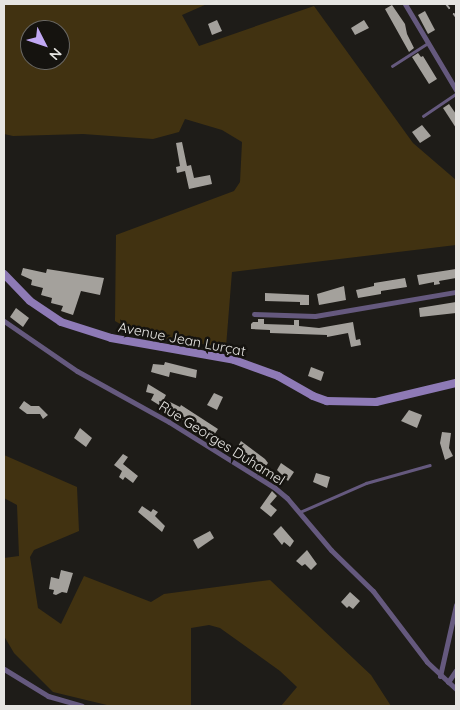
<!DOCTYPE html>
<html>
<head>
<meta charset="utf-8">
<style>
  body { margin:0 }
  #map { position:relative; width:460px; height:710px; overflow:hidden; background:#1e1c18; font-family:Quicksand,sans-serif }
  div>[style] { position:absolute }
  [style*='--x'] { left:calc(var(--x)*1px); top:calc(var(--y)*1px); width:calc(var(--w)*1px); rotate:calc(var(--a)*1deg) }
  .green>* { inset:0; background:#413211 }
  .building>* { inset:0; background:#a4a19c }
  .service>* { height:2.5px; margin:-1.25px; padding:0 1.25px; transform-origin:1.25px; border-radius:1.25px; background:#65597e }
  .minor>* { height:5px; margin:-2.5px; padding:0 2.5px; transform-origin:2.5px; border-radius:2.5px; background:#65597e }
  .secondary>* { height:8px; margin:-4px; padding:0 4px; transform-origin:4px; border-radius:4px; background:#8e7ab6 }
  .rail>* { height:2px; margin-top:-1px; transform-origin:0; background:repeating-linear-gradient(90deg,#a09e9b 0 6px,transparent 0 12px) }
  span { translate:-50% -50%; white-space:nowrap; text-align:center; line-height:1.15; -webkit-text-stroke:5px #15130f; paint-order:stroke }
  .street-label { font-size:14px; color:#e6e5e2 }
  .frame { position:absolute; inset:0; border:5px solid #e6e5e2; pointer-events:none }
  .north { position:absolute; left:20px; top:20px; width:50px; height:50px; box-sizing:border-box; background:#15130f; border:1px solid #696763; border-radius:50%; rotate:131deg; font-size:14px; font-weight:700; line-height:20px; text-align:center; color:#e6e5e2 }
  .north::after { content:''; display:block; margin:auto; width:18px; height:22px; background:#c1a8f3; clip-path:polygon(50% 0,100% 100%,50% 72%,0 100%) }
</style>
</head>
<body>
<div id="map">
  <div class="green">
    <div style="clip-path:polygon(evenodd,4px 4px,207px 4px,182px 15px,199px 46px,314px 6px,413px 143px,456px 180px,456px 245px,232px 272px,226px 347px,141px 336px,115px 321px,116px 235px,234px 191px,240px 182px,242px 142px,222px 130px,185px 119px,179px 132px,153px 139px,83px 134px,13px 136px,4px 134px,4px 4px,30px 30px,60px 30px,60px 60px,30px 60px,30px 30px)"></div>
    <div style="clip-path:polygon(4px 455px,77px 487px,79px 531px,34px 550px,30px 557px,38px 608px,61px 624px,84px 576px,151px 602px,164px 594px,270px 580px,371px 675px,391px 706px,281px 706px,297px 687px,280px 671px,220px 628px,209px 625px,191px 628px,191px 706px,111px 706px,53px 692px,14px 653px,4px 636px,4px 558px,19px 556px,17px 505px,4px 498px)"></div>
  </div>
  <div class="building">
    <div style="clip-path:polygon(392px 5px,405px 24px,407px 34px,414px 48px,409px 52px,385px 9px)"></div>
    <div style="clip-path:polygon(425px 11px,435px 30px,428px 34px,418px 15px)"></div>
    <div style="clip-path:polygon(217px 20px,222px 31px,212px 35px,208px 24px)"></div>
    <div style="clip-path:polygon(364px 20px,369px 28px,355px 35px,351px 28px)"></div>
    <div style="clip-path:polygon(418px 53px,421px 57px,423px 56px,437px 79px,429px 84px,412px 57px)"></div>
    <div style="clip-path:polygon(449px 104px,456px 114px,456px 128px,443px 108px)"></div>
    <div style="clip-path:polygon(422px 125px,431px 136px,420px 143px,412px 132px)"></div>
    <div style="clip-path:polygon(182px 142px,187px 166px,191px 165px,194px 178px,210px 175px,212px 184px,189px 189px,185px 171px,177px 173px,176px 167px,180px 166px,176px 143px)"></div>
    <div style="clip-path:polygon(23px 268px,46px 273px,47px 269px,104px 278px,100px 295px,81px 291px,73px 315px,61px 311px,63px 306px,51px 303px,52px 298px,41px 295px,43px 288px,31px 285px,32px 280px,21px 275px)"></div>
    <div style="clip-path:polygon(456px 269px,456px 278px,439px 281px,440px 284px,434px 285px,434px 282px,419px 285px,417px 275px)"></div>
    <div style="clip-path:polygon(405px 278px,407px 287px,381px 291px,381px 294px,358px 298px,356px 290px,374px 286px,374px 283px)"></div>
    <div style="clip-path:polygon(344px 286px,346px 300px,319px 305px,317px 294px)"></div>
    <div style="clip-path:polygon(265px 293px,309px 295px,309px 305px,300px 305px,300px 302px,265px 301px)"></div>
    <div style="clip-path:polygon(456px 302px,456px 313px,420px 317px,419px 308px)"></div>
    <div style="clip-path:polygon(16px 308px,29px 318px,23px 327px,10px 317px)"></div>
    <div style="clip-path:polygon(258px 319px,264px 319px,264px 324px,294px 325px,294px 320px,299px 320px,299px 326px,319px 328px,353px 322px,356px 340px,360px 339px,361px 345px,351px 347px,348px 333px,327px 337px,327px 335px,270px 333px,270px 330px,251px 329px,251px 324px,253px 322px,258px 322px)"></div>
    <div style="clip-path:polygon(165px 362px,197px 370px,196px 378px,170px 372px,169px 377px,151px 372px,153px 364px,164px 365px)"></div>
    <div style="clip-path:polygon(311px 367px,324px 372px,321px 381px,308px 376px)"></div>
    <div style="clip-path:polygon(148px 384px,166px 395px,164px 399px,180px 407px,181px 405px,218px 429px,214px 435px,208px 432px,207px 435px,151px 400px,154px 394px,146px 392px)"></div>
    <div style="clip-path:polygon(214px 393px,223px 397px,217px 410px,207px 405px)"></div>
    <div style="clip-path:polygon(24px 401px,31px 406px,39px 406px,48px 415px,43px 419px,40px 414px,27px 414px,19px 408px)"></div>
    <div style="clip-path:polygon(409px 410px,422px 415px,417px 428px,401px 421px)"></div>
    <div style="clip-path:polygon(80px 428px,92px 438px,86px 447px,74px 438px)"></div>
    <div style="clip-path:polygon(442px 432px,451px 433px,449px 448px,453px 456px,445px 460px,440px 443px)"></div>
    <div style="clip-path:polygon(241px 441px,265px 459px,268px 463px,265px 467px,241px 454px,243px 452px,237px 448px)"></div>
    <div style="clip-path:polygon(123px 454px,128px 457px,123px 464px,138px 476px,133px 483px,125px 477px,123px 480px,119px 477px,122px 471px,114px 465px)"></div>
    <div style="clip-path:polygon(281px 463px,294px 472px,288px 481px,277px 470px)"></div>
    <div style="clip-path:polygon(316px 473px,330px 477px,327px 488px,313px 482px)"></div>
    <div style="clip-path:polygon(272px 491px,277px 496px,270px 504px,277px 510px,271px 517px,260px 508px)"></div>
    <div style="clip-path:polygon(142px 506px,151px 512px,153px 509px,158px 512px,155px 516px,165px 526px,162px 532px,138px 512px)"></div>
    <div style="clip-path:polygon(281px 526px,294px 541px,290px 547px,284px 542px,282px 545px,273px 534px)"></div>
    <div style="clip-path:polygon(210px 531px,214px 538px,198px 549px,193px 540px)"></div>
    <div style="clip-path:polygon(307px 550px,317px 564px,311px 570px,305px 564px,302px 566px,296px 561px)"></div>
    <div style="clip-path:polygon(61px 570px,73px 573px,67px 593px,62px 592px,56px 595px,53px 594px,54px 590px,49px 589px,51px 577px,59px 579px)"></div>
    <div style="clip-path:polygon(350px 592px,360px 601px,353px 609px,349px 606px,347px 608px,341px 602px)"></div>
  </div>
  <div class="service">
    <div style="--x:392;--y:66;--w:43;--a:-32.6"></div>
    <div style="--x:423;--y:116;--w:40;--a:-34"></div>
    <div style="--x:300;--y:512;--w:72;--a:-23.7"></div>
    <div style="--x:366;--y:483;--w:66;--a:-15.7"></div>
  </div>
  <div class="minor">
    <div style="--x:405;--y:4;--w:100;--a:59.3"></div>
    <div style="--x:254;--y:314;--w:61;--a:1.9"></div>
    <div style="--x:315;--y:316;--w:143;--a:-9.7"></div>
    <div style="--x:4;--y:321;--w:88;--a:34.4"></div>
    <div style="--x:77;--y:371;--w:105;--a:29"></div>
    <div style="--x:169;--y:422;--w:125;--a:31.9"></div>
    <div style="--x:275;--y:488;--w:16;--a:40"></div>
    <div style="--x:287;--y:498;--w:68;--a:49.8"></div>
    <div style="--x:331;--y:550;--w:59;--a:44.3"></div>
    <div style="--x:373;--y:591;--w:89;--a:52.7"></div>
    <div style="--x:427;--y:662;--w:40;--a:43"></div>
    <div style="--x:4;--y:669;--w:52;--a:31.5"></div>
    <div style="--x:48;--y:696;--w:35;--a:16"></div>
    <div style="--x:440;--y:676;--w:73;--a:-77.3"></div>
    <div style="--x:448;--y:682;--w:14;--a:-56"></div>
  </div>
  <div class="secondary">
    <div style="--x:4;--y:274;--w:37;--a:46"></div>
    <div style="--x:30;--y:301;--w:37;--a:34"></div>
    <div style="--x:61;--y:322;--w:52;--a:17.7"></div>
    <div style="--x:111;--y:338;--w:125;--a:10.1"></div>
    <div style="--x:234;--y:360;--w:47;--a:20"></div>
    <div style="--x:278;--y:376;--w:40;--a:29.7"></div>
    <div style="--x:313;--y:396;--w:15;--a:20"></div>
    <div style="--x:327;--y:401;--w:49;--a:1.2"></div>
    <div style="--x:376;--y:402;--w:82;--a:-13.4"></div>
  </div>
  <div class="rail">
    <div style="--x:446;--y:4;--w:16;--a:52"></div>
  </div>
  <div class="street-label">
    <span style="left:182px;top:339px;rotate:11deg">Avenue Jean Lurçat</span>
    <span style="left:222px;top:443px;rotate:32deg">Rue Georges Duhamel</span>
  </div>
  <div class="frame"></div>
  <div class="north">N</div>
</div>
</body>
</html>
